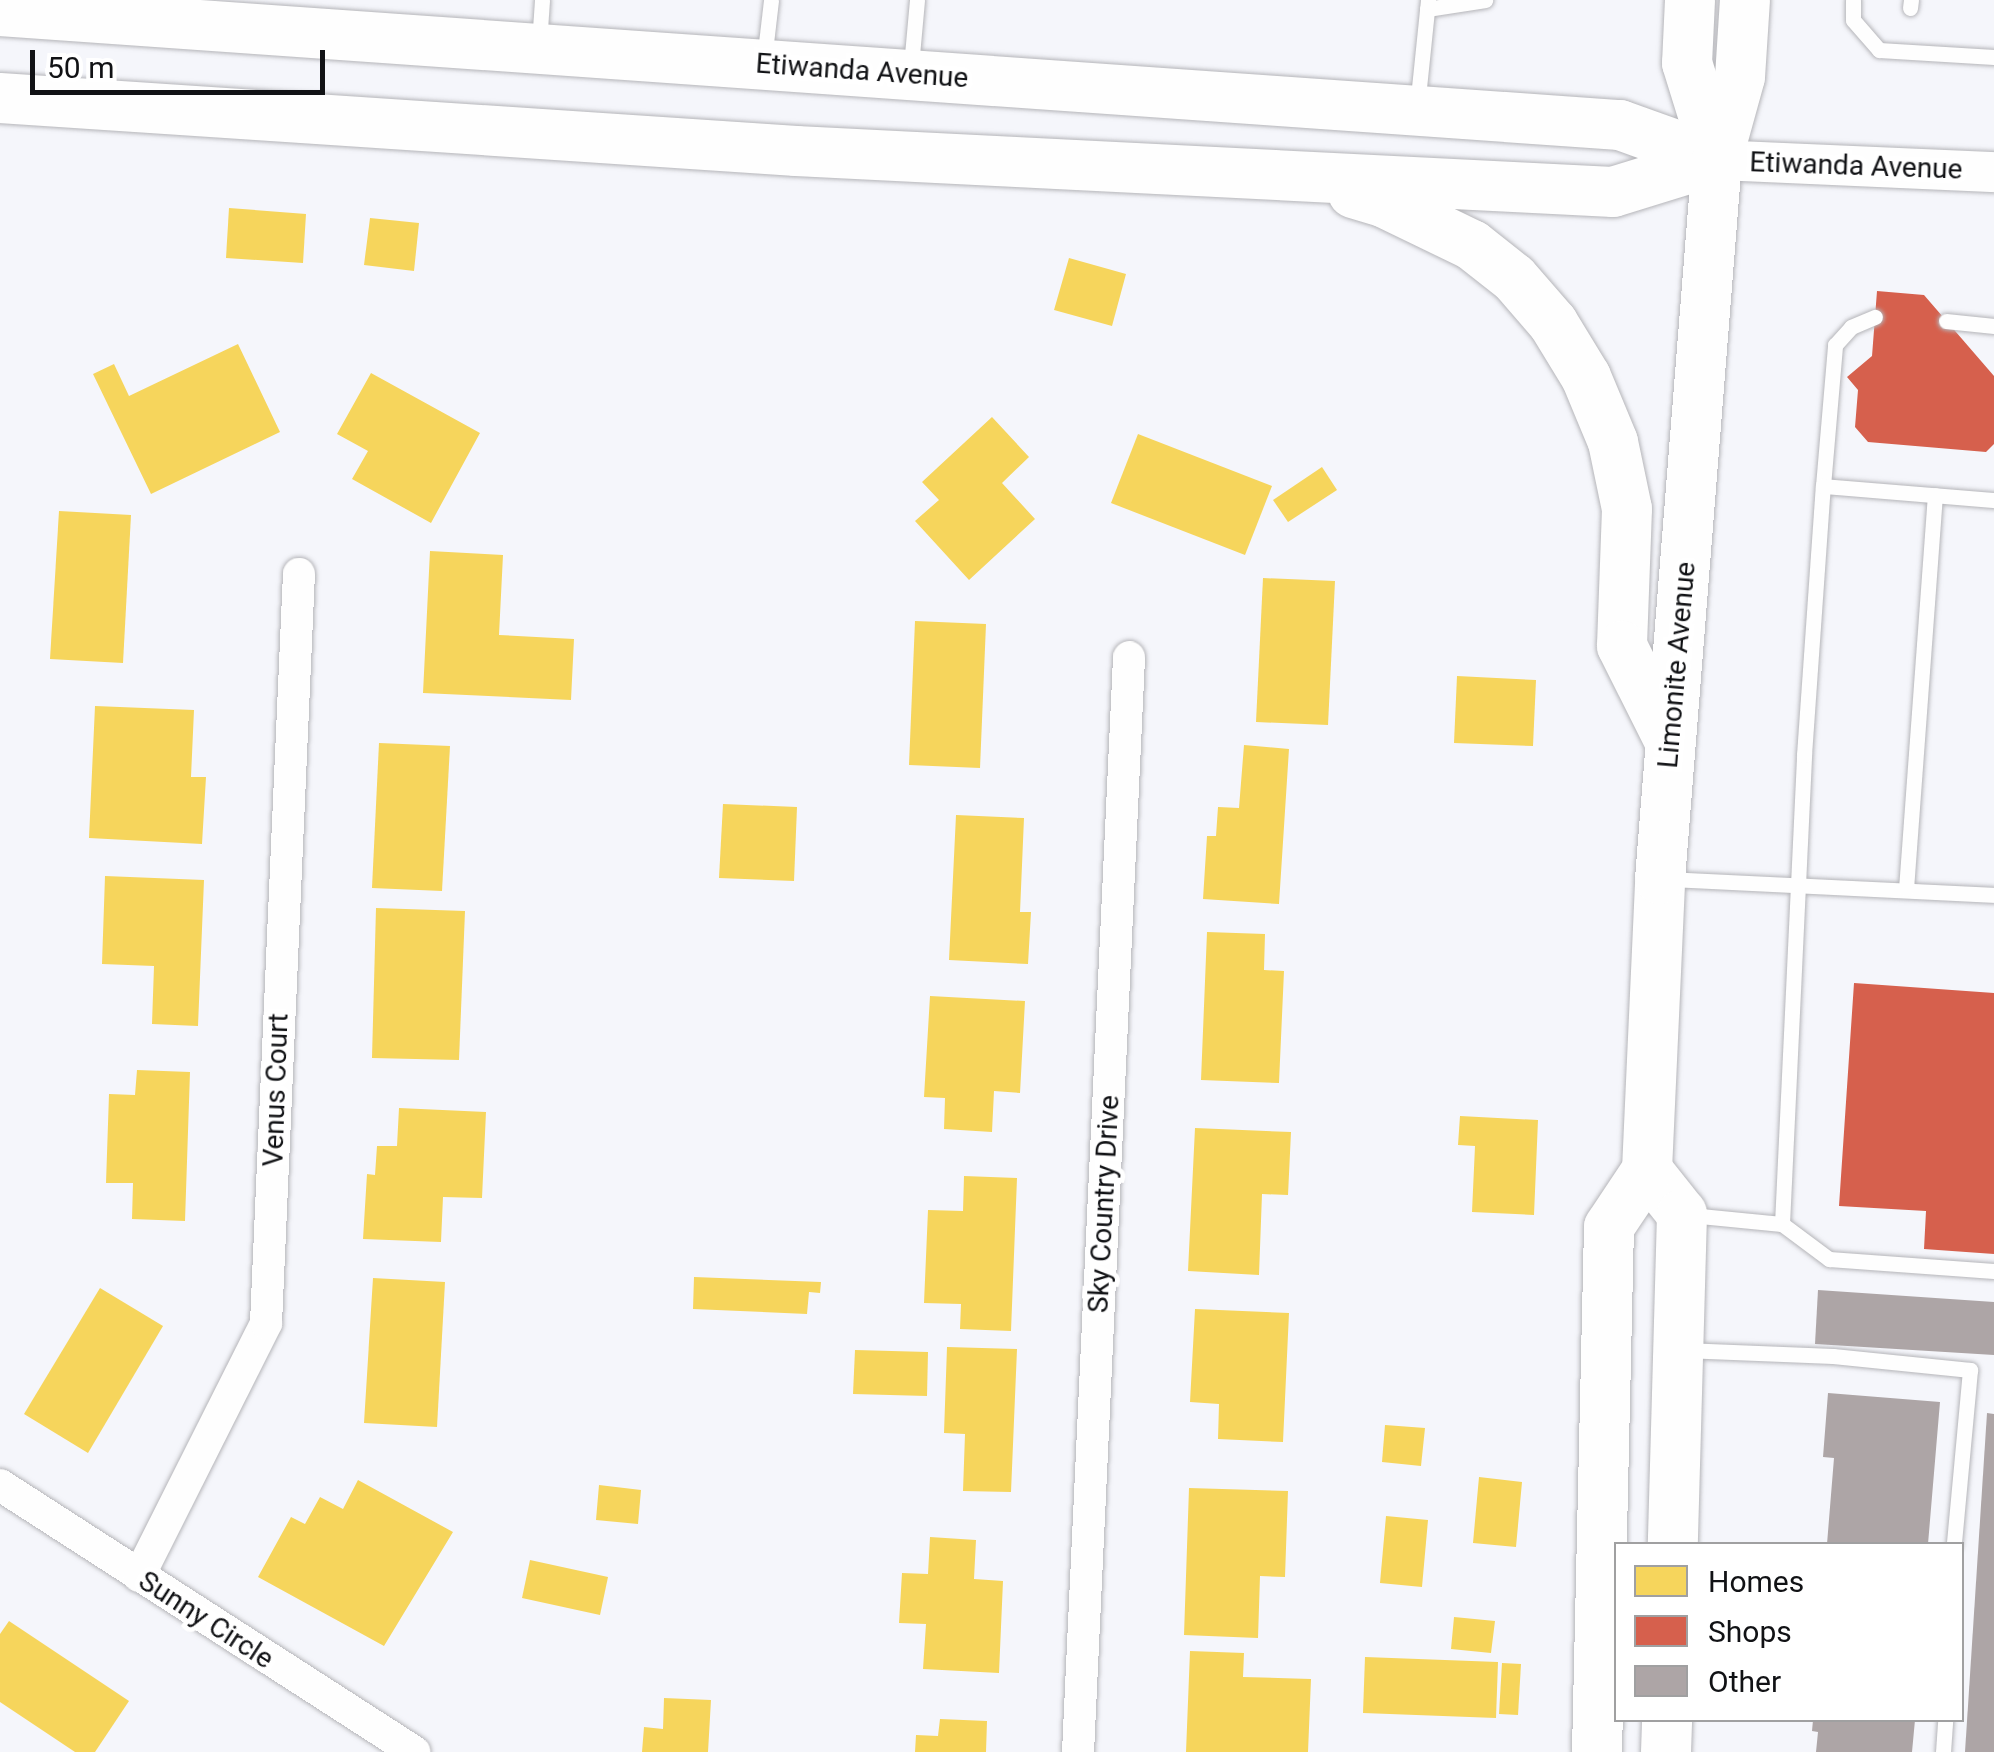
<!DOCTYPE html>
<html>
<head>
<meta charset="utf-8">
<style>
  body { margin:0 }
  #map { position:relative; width:1994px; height:1752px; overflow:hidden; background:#f5f6fb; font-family:Roboto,sans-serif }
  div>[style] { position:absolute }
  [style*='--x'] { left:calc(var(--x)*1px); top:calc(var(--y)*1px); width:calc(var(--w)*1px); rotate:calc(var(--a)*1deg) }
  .homes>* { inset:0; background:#f6d55c }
  .shops>* { inset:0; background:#d6604d }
  .building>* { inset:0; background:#ada5a6 }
  .roads { filter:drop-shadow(0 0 2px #b5b5b9) drop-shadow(0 0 2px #b5b5b9) }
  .service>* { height:15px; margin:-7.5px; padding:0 7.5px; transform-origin:7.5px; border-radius:7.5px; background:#fefefe }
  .minor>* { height:32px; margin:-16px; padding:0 16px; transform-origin:16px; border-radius:16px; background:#fefefe }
  .tertiary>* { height:40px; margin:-20px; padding:0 20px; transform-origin:20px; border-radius:20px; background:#fefefe }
  .primary>* { height:50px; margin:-25px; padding:0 25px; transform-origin:25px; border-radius:25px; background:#fefefe }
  span { translate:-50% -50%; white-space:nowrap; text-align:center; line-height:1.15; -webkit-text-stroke:10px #fff; paint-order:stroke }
  .street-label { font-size:28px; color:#111215 }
  .legend { position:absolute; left:1614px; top:1542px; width:350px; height:180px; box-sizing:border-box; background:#fff; border:2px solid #a0a0a1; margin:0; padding:12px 18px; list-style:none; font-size:30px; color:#111215 }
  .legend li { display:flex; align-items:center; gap:20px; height:50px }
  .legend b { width:50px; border:2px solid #a0a0a1 }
  .scale { position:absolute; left:30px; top:50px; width:295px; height:45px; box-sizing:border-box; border:5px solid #111215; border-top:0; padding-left:12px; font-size:30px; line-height:35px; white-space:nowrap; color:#111215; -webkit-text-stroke:8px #fff; paint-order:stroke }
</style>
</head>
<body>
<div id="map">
  <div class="homes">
    <div style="clip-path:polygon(229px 208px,306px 214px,303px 263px,226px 258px)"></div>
    <div style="clip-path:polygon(370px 218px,419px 223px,414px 271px,364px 265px)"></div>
    <div style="clip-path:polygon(1069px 258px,1126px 274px,1112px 326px,1054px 310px)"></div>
    <div style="clip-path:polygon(238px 344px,280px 432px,151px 494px,93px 374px,114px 364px,129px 396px)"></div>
    <div style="clip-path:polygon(371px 373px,480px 433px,431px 523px,352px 479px,368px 451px,337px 434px)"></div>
    <div style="clip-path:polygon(992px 417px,1029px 457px,1002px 483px,1035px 519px,969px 580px,915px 521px,939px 500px,922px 482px)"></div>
    <div style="clip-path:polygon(1138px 434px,1272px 486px,1245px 555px,1111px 503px)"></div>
    <div style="clip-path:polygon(1322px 467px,1337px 490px,1288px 522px,1273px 500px)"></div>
    <div style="clip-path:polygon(59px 511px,131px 515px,123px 663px,50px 659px)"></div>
    <div style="clip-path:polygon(430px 551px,503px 555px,499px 635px,574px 639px,571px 700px,423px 693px)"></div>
    <div style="clip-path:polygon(1263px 578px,1335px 581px,1328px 725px,1256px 722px)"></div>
    <div style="clip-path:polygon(915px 621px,986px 624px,980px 768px,909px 765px)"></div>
    <div style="clip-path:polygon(1457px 676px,1536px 680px,1533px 746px,1454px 743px)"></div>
    <div style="clip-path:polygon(95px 706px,194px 710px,191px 777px,206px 777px,202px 844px,89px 838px)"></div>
    <div style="clip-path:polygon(379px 743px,450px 746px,442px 891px,372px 888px)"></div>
    <div style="clip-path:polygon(1244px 745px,1289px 749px,1279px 904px,1203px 899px,1207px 836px,1216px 836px,1218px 807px,1239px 808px)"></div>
    <div style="clip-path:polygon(723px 804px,797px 807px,794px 881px,719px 878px)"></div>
    <div style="clip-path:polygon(956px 815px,1024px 818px,1020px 912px,1031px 912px,1028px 964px,949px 960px)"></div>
    <div style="clip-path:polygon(105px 876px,204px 880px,198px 1026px,152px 1024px,154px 966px,102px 964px)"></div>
    <div style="clip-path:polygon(376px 908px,465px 911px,459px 1060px,372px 1058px)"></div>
    <div style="clip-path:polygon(1207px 932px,1265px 934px,1264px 970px,1284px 971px,1279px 1083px,1201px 1080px)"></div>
    <div style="clip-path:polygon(930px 996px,1025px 1001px,1020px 1093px,994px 1091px,992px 1132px,944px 1129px,945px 1098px,924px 1097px)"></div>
    <div style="clip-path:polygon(137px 1070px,190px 1072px,185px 1221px,132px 1219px,133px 1183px,106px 1183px,109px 1094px,135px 1095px)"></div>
    <div style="clip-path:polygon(399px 1108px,486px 1112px,482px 1198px,443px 1197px,441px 1242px,363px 1239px,367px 1174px,375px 1175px,377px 1146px,397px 1146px)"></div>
    <div style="clip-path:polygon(1460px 1116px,1538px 1120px,1534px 1215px,1472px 1212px,1475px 1146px,1458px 1145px)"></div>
    <div style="clip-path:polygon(1195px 1128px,1291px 1132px,1288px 1195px,1262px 1194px,1259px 1275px,1188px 1271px)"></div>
    <div style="clip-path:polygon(964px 1176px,1017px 1178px,1011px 1331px,960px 1329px,961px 1304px,924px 1303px,928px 1210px,963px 1211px)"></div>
    <div style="clip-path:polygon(694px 1277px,821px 1282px,820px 1293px,809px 1292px,807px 1314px,693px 1309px)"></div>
    <div style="clip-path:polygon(373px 1278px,445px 1282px,437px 1427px,364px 1423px)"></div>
    <div style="clip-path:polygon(100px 1288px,163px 1326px,88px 1453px,24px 1414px)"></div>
    <div style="clip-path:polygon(1195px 1309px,1289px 1313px,1283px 1442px,1218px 1439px,1219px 1404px,1190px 1402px)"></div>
    <div style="clip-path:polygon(947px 1347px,1017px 1349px,1011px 1492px,963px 1491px,965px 1434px,944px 1433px)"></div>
    <div style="clip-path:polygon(855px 1350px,928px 1352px,927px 1396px,853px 1394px)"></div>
    <div style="clip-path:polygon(1385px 1425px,1425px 1428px,1421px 1466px,1382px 1462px)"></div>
    <div style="clip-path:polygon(1479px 1477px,1522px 1482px,1516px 1547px,1473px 1543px)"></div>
    <div style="clip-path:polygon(358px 1480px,453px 1532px,384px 1646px,258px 1577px,291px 1517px,305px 1524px,320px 1497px,343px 1509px)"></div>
    <div style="clip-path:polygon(599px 1485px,641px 1490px,638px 1524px,596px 1520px)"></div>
    <div style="clip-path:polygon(1189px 1488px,1288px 1491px,1285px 1577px,1260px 1576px,1258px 1638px,1184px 1635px)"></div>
    <div style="clip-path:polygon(1386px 1516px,1428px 1520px,1422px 1587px,1380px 1583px)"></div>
    <div style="clip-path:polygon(930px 1537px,976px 1540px,974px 1579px,1003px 1581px,999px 1673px,923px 1669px,926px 1624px,899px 1623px,902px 1573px,928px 1574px)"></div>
    <div style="clip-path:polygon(530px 1560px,608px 1577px,600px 1615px,522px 1598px)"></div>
    <div style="clip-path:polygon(1454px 1617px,1495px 1621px,1491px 1653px,1451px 1649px)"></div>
    <div style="clip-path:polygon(9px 1621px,129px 1701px,95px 1752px,75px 1752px,0 1702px,0 1634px)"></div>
    <div style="clip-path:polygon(1190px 1651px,1244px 1653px,1243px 1677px,1311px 1679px,1308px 1752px,1186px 1752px)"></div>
    <div style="clip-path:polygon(1365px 1657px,1498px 1662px,1496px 1718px,1363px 1713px)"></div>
    <div style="clip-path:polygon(1502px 1663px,1521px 1664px,1518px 1715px,1499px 1714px)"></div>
    <div style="clip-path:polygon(664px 1698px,711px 1700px,708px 1752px,642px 1752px,644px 1727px,663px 1729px)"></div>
    <div style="clip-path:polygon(940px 1719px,987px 1721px,986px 1752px,915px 1752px,916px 1735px,938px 1736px)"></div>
  </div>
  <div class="shops">
    <div style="clip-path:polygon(1877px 291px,1924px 295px,1994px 376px,1994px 444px,1986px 452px,1868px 442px,1855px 427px,1858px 390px,1847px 377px,1872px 356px)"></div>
    <div style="clip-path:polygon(1854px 983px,1994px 993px,1994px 1254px,1924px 1249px,1926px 1211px,1839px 1206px)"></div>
  </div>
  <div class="building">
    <div style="clip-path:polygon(1818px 1290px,1994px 1302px,1994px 1355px,1815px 1344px)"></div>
    <div style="clip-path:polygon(1828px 1393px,1940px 1402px,1928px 1544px,1827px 1544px,1834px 1458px,1823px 1457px)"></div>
    <div style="clip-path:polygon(1987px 1413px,1994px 1414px,1994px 1752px,1965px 1752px)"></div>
    <div style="clip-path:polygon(1813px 1720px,1915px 1720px,1912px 1752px,1816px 1752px,1818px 1732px,1812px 1731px)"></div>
  </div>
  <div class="roads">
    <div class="service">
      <div style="--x:1853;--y:0;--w:20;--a:90"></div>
      <div style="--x:1853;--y:20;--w:40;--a:49"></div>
      <div style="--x:1879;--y:50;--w:115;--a:3.5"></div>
      <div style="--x:1910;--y:8;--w:8;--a:-83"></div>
      <div style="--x:1427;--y:9;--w:59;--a:-8.8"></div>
      <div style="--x:539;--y:44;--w:44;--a:-86.1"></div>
      <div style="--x:764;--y:60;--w:60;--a:-83.3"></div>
      <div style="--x:911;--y:66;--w:66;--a:-84.8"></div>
      <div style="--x:1417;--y:107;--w:108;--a:-84.1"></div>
      <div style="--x:1946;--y:321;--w:48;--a:5.9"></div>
      <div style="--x:1823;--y:486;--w:142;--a:-85.1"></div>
      <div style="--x:1835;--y:345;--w:24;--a:-48"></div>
      <div style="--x:1851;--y:327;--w:26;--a:-23"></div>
      <div style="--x:1668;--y:879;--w:326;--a:2.8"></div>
      <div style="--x:1906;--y:889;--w:395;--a:-85.8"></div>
      <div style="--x:1690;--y:1215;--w:92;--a:5.6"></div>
      <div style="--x:1782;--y:1224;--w:59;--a:36.7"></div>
      <div style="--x:1829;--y:1259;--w:165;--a:4.2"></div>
      <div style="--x:1782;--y:1224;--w:470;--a:-87.3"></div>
      <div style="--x:1804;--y:755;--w:270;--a:-86"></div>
      <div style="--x:1823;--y:486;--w:172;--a:4.7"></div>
      <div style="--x:1683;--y:1350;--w:150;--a:2.3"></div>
      <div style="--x:1833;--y:1356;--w:138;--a:5.8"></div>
      <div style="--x:1970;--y:1370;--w:175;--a:95.3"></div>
      <div style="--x:1943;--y:1752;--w:32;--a:-86"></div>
    </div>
    <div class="minor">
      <div style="--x:0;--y:1485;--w:493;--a:32.8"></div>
      <div style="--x:139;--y:1576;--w:283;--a:-63.3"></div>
      <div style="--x:266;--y:1323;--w:750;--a:-87.48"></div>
      <div style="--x:1078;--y:1752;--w:1096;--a:-87.33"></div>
    </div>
    <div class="tertiary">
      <div style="--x:1717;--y:160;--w:277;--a:2.5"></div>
    </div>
    <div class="primary">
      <div style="--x:1690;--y:0;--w:63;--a:92.7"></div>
      <div style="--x:1687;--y:63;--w:102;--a:72.8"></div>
      <div style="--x:0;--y:11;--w:1624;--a:4.03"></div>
      <div style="--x:1620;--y:125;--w:103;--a:19.8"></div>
      <div style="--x:0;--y:98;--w:798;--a:3.81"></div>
      <div style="--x:796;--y:151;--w:818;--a:2.87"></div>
      <div style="--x:1613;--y:192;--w:109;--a:-17.1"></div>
      <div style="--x:1353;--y:193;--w:34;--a:17"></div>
      <div style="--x:1385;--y:203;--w:97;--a:25.8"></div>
      <div style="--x:1472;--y:245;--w:53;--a:38.2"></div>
      <div style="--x:1514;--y:278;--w:60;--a:49.1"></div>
      <div style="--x:1553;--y:323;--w:63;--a:58.6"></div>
      <div style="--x:1586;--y:377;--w:70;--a:67.4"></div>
      <div style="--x:1613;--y:442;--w:68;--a:78.2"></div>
      <div style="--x:1627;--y:509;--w:137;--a:92.1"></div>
      <div style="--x:1622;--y:646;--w:107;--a:63.4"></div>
      <div style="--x:1647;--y:1170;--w:56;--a:51.5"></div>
      <div style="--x:1682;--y:1214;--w:330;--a:91.6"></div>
      <div style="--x:1597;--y:1752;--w:525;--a:-88.69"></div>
      <div style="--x:1609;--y:1227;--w:69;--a:-56.3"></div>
      <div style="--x:1647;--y:1170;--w:291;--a:-87.4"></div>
      <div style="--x:1660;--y:879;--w:721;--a:-85.47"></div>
      <div style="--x:1717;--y:160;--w:86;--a:-74.5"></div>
      <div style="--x:1740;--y:77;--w:77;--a:-86.3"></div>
      <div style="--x:1666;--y:1752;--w:32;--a:-88"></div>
    </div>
  </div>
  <div class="street-label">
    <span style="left:862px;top:71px;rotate:4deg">Etiwanda Avenue</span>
    <span style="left:1856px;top:166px;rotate:2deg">Etiwanda Avenue</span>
    <span style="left:1677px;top:665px;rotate:-85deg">Limonite Avenue</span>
    <span style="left:276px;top:1090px;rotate:-88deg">Venus Court</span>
    <span style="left:1104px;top:1204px;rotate:-87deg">Sky Country Drive</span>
    <span style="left:206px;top:1620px;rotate:33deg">Sunny Circle</span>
  </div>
  <ul class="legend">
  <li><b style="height:28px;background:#f6d55c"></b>Homes</li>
  <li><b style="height:28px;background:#d6604d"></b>Shops</li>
  <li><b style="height:28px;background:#ada5a6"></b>Other</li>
  </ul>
  <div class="scale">50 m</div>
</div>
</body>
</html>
